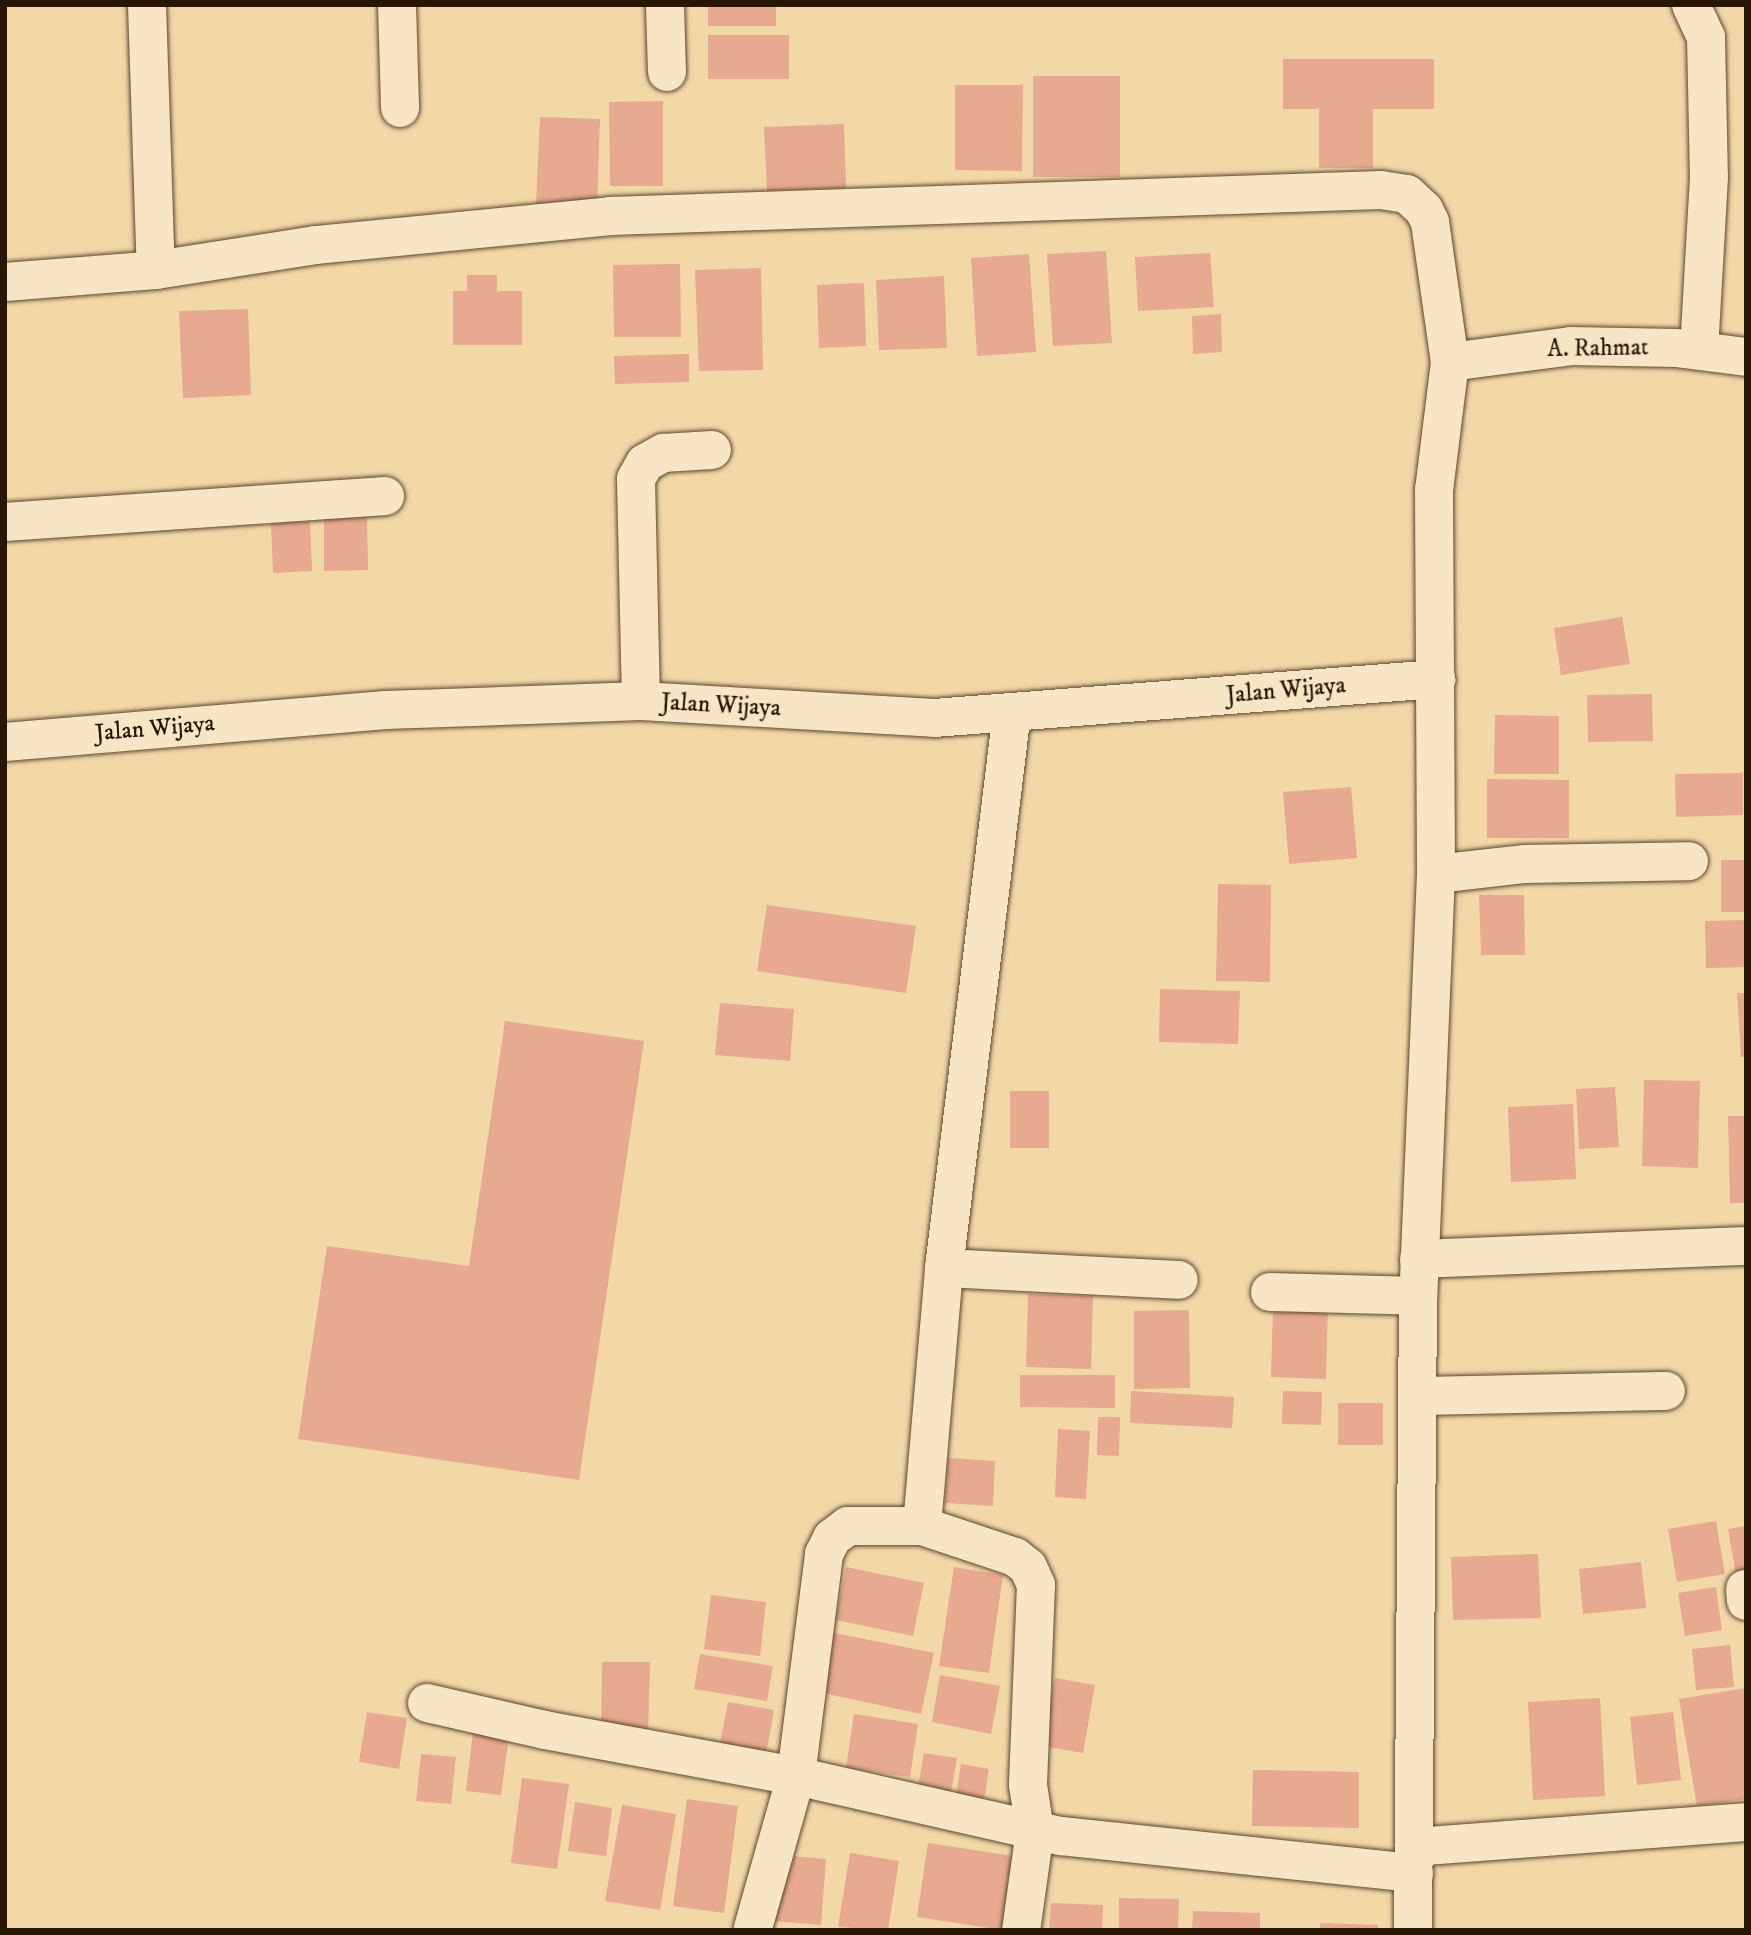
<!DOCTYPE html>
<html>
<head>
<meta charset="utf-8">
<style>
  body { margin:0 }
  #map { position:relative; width:1751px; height:1935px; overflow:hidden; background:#f2d7a7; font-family:"IM FELL DW Pica",serif }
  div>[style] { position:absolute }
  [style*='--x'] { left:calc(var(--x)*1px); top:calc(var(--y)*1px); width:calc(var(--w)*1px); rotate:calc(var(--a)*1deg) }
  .building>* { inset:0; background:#e7a98f }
  .roads { filter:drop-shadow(0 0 2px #5a472b) drop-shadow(0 0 2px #5a472b) }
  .minor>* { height:38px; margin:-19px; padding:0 19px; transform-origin:19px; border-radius:19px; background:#f7e5c6 }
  span { translate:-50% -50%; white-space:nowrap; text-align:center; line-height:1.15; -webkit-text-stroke:6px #f7e5c6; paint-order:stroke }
  .street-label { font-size:24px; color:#271702 }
  .frame { position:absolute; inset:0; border:7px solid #271702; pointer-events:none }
</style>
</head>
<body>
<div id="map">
  <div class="building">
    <div style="clip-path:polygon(708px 5px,776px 5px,776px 26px,708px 26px)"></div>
    <div style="clip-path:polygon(708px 35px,789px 35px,789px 79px,708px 79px)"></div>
    <div style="clip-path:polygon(1283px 59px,1434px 59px,1434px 109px,1373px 109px,1373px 168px,1319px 168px,1319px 109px,1283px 109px)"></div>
    <div style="clip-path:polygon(1033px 76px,1120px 76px,1120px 177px,1033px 177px)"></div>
    <div style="clip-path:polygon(955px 85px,1023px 85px,1022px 171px,955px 170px)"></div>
    <div style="clip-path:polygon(663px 101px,663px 186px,610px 186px,609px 102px)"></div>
    <div style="clip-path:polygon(540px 117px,600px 119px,597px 205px,536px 203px)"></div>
    <div style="clip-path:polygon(844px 124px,846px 188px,767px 191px,764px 127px)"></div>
    <div style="clip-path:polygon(1106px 251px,1112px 343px,1053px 346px,1047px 254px)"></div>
    <div style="clip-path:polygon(1210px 253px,1214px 307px,1138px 311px,1135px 257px)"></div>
    <div style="clip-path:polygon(1029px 254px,1036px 352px,977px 356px,971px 258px)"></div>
    <div style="clip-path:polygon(680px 264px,681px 337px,614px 337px,613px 265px)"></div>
    <div style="clip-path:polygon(761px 268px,763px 370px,699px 371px,695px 270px)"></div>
    <div style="clip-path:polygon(467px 275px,497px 275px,497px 291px,522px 291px,522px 345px,453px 345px,453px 291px,467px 291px)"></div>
    <div style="clip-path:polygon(944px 276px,947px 348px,879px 350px,876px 280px)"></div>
    <div style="clip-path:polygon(864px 283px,866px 346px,819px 348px,817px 285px)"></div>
    <div style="clip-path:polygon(248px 309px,251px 395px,183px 398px,179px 311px)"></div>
    <div style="clip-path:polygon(1221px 314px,1222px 352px,1193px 354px,1192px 316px)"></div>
    <div style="clip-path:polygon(689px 354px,689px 382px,615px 384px,614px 356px)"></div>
    <div style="clip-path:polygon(324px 513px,367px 513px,368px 570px,324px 571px)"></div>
    <div style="clip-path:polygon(310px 521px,312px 571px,273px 573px,271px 523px)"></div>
    <div style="clip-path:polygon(1622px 617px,1630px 664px,1561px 675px,1554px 628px)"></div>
    <div style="clip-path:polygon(1652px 694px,1653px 741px,1588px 742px,1587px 695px)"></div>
    <div style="clip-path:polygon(1495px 715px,1559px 716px,1559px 774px,1494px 774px)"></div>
    <div style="clip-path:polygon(1743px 773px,1743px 815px,1676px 817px,1675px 774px)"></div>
    <div style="clip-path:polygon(1487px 779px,1569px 780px,1569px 838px,1487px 838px)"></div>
    <div style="clip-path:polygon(1351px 787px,1357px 858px,1289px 864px,1283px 792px)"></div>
    <div style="clip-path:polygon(1721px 860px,1746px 860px,1746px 912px,1721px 912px)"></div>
    <div style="clip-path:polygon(1218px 884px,1271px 885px,1270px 982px,1216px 981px)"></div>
    <div style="clip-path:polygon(1479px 895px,1524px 895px,1525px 955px,1481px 955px)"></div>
    <div style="clip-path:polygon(767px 905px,916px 926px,906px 993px,757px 971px)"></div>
    <div style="clip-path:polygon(1746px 920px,1746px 967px,1706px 968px,1705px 921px)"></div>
    <div style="clip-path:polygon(1160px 989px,1240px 991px,1238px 1044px,1159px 1042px)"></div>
    <div style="clip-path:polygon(1737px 993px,1746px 993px,1746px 1057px,1741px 1057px)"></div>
    <div style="clip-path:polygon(720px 1003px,794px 1009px,790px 1061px,715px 1055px)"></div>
    <div style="clip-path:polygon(505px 1021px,644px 1041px,579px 1480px,298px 1439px,327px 1246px,469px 1266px)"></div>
    <div style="clip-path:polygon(1644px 1080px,1700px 1081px,1698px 1168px,1642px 1166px)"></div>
    <div style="clip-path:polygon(1615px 1087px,1619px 1147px,1579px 1149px,1576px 1089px)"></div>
    <div style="clip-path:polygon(1010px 1091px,1049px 1091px,1049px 1148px,1010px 1148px)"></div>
    <div style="clip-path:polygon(1573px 1104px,1576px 1179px,1511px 1182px,1508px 1107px)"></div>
    <div style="clip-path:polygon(1728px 1116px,1746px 1116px,1746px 1203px,1730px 1203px)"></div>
    <div style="clip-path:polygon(1028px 1294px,1093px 1296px,1091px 1369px,1026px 1367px)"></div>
    <div style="clip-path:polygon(1273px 1307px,1328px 1308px,1326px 1379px,1271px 1377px)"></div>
    <div style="clip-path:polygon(1189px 1310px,1190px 1388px,1134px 1389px,1134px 1311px)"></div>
    <div style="clip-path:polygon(1020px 1375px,1115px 1375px,1115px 1408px,1020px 1407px)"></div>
    <div style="clip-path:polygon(1131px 1391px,1234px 1397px,1232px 1428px,1130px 1423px)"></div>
    <div style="clip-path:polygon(1283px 1391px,1322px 1392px,1321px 1425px,1282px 1424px)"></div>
    <div style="clip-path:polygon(1338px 1403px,1383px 1403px,1383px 1445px,1338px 1445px)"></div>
    <div style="clip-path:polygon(1098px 1417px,1120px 1417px,1119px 1456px,1097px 1455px)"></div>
    <div style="clip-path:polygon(1058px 1429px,1090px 1431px,1086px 1499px,1055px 1497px)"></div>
    <div style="clip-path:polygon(948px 1458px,995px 1461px,993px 1506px,945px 1503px)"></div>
    <div style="clip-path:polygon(1716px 1521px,1725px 1574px,1677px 1582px,1668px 1529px)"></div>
    <div style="clip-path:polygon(1746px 1526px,1746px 1574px,1736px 1575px,1728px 1529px)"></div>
    <div style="clip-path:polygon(1538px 1554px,1541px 1618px,1453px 1620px,1451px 1557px)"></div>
    <div style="clip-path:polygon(1641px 1562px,1646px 1608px,1583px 1614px,1579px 1569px)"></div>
    <div style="clip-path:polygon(846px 1567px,924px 1583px,913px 1636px,836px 1620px)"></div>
    <div style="clip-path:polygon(954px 1567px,1003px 1575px,989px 1673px,939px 1666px)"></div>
    <div style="clip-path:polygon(1716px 1587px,1722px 1630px,1685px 1636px,1678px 1593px)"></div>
    <div style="clip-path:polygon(711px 1595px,766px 1602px,760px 1656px,704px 1649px)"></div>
    <div style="clip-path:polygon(830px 1632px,934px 1653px,921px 1714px,818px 1692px)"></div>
    <div style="clip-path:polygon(1730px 1645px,1734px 1687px,1696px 1690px,1692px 1649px)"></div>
    <div style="clip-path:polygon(700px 1654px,773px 1666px,767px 1701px,694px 1689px)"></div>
    <div style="clip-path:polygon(602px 1662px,650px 1662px,648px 1733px,601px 1732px)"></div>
    <div style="clip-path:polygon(940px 1675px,1000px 1686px,991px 1734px,932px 1722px)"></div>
    <div style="clip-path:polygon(1055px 1678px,1095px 1685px,1083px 1753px,1042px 1746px)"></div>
    <div style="clip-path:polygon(1746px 1688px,1746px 1799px,1697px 1806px,1679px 1699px)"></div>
    <div style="clip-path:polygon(1600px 1698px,1605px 1796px,1533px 1800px,1528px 1702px)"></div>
    <div style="clip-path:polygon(728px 1702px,774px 1710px,764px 1766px,717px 1758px)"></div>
    <div style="clip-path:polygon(367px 1712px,407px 1718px,399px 1769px,359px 1762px)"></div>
    <div style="clip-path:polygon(1673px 1712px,1681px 1780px,1637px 1785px,1630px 1717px)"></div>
    <div style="clip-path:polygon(854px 1714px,918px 1724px,910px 1777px,846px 1768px)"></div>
    <div style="clip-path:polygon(473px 1732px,509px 1736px,501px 1795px,466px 1791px)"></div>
    <div style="clip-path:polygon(924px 1753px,957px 1758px,949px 1803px,916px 1798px)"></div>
    <div style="clip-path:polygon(421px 1754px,456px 1757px,451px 1804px,416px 1801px)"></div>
    <div style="clip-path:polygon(961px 1764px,989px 1769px,983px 1807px,955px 1802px)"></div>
    <div style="clip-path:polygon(1253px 1770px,1359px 1772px,1359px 1828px,1252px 1826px)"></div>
    <div style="clip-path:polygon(522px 1778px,569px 1784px,557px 1869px,511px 1863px)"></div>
    <div style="clip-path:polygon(687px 1799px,738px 1806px,724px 1913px,673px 1906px)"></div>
    <div style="clip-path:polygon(575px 1802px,612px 1808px,606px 1856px,568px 1851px)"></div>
    <div style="clip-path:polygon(622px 1805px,676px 1814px,660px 1910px,605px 1901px)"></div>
    <div style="clip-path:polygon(928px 1843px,1020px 1857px,1002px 1930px,917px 1917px)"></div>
    <div style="clip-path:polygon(850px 1853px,899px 1861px,888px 1930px,838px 1927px)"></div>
    <div style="clip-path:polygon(779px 1855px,826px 1859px,821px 1925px,774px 1921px)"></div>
    <div style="clip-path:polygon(1119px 1898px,1179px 1899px,1178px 1930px,1119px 1930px)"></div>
    <div style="clip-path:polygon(1051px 1903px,1103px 1905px,1102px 1930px,1049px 1930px)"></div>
    <div style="clip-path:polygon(1193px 1911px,1260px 1913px,1260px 1930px,1192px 1930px)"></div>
    <div style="clip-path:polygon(1320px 1923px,1378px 1925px,1378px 1930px,1320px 1930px)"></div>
  </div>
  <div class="roads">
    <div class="minor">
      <div style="--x:147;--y:5;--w:265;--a:88.1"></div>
      <div style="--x:397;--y:5;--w:103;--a:88.3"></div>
      <div style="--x:665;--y:5;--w:67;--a:88.3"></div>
      <div style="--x:1691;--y:5;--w:35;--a:65"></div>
      <div style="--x:1706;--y:37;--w:140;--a:88.8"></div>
      <div style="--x:1709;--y:177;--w:174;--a:93.3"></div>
      <div style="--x:5;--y:282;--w:151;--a:-4.5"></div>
      <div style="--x:156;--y:270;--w:162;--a:-8.9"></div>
      <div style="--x:316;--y:245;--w:295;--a:-5.6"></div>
      <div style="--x:610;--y:216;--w:771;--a:-1.93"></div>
      <div style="--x:1381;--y:190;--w:26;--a:9"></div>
      <div style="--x:1407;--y:194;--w:23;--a:43"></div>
      <div style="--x:1424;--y:210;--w:13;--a:63"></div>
      <div style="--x:1430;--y:222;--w:141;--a:81.9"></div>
      <div style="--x:1450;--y:362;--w:129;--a:97.1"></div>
      <div style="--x:1434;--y:490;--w:384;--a:89.7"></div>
      <div style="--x:1436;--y:874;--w:422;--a:92.4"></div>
      <div style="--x:1418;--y:1296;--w:634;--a:90.45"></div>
      <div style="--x:1450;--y:362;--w:122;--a:-7.5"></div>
      <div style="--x:1571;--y:346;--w:105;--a:1.1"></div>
      <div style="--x:1676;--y:348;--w:71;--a:7.3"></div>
      <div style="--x:5;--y:522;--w:381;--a:-3.9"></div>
      <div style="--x:641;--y:701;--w:222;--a:-91.3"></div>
      <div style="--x:636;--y:479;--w:18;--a:-61"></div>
      <div style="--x:645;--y:463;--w:21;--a:-29"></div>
      <div style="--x:663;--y:453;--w:49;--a:-3.5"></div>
      <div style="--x:5;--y:742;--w:382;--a:-4.8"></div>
      <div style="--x:386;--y:710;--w:255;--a:-2"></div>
      <div style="--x:641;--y:701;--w:293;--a:3.3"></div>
      <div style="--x:934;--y:718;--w:504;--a:-4.44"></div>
      <div style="--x:1436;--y:874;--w:90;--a:-6.4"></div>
      <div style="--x:1525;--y:864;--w:164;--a:-1"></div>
      <div style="--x:1419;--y:1259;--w:327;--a:-2.3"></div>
      <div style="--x:944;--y:1268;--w:235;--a:2.9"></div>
      <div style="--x:1270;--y:1292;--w:148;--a:1.5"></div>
      <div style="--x:1418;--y:1396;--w:248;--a:-1.2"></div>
      <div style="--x:922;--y:1526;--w:98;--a:18.4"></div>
      <div style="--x:1015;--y:1557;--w:16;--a:38"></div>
      <div style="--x:1028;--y:1567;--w:20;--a:66"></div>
      <div style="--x:1036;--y:1585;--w:200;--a:92.3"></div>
      <div style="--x:1028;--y:1785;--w:47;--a:81.3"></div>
      <div style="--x:1035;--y:1831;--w:100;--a:98"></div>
      <div style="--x:1745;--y:1589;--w:12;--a:85"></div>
      <div style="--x:427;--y:1703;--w:121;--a:12.9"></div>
      <div style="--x:545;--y:1730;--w:255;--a:10.4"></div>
      <div style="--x:796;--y:1776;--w:272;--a:12.8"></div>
      <div style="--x:1061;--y:1836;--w:355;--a:6"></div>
      <div style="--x:1414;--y:1847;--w:333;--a:-4.3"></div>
      <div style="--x:753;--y:1928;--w:158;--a:-74.2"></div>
      <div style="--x:796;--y:1776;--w:224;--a:-82.8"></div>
      <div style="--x:824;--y:1554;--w:18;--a:-63"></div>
      <div style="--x:832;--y:1538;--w:20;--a:-37"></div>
      <div style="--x:848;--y:1526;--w:74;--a:0"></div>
      <div style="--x:922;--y:1526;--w:259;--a:-85.1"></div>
      <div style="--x:944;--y:1268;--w:560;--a:-83.03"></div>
    </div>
  </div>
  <div class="street-label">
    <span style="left:1598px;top:349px;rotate:-1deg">A. Rahmat</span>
    <span style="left:1286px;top:691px;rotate:-5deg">Jalan Wijaya</span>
    <span style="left:721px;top:706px;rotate:3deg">Jalan Wijaya</span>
    <span style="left:155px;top:729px;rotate:-5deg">Jalan Wijaya</span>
  </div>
  <div class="frame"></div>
</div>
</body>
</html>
